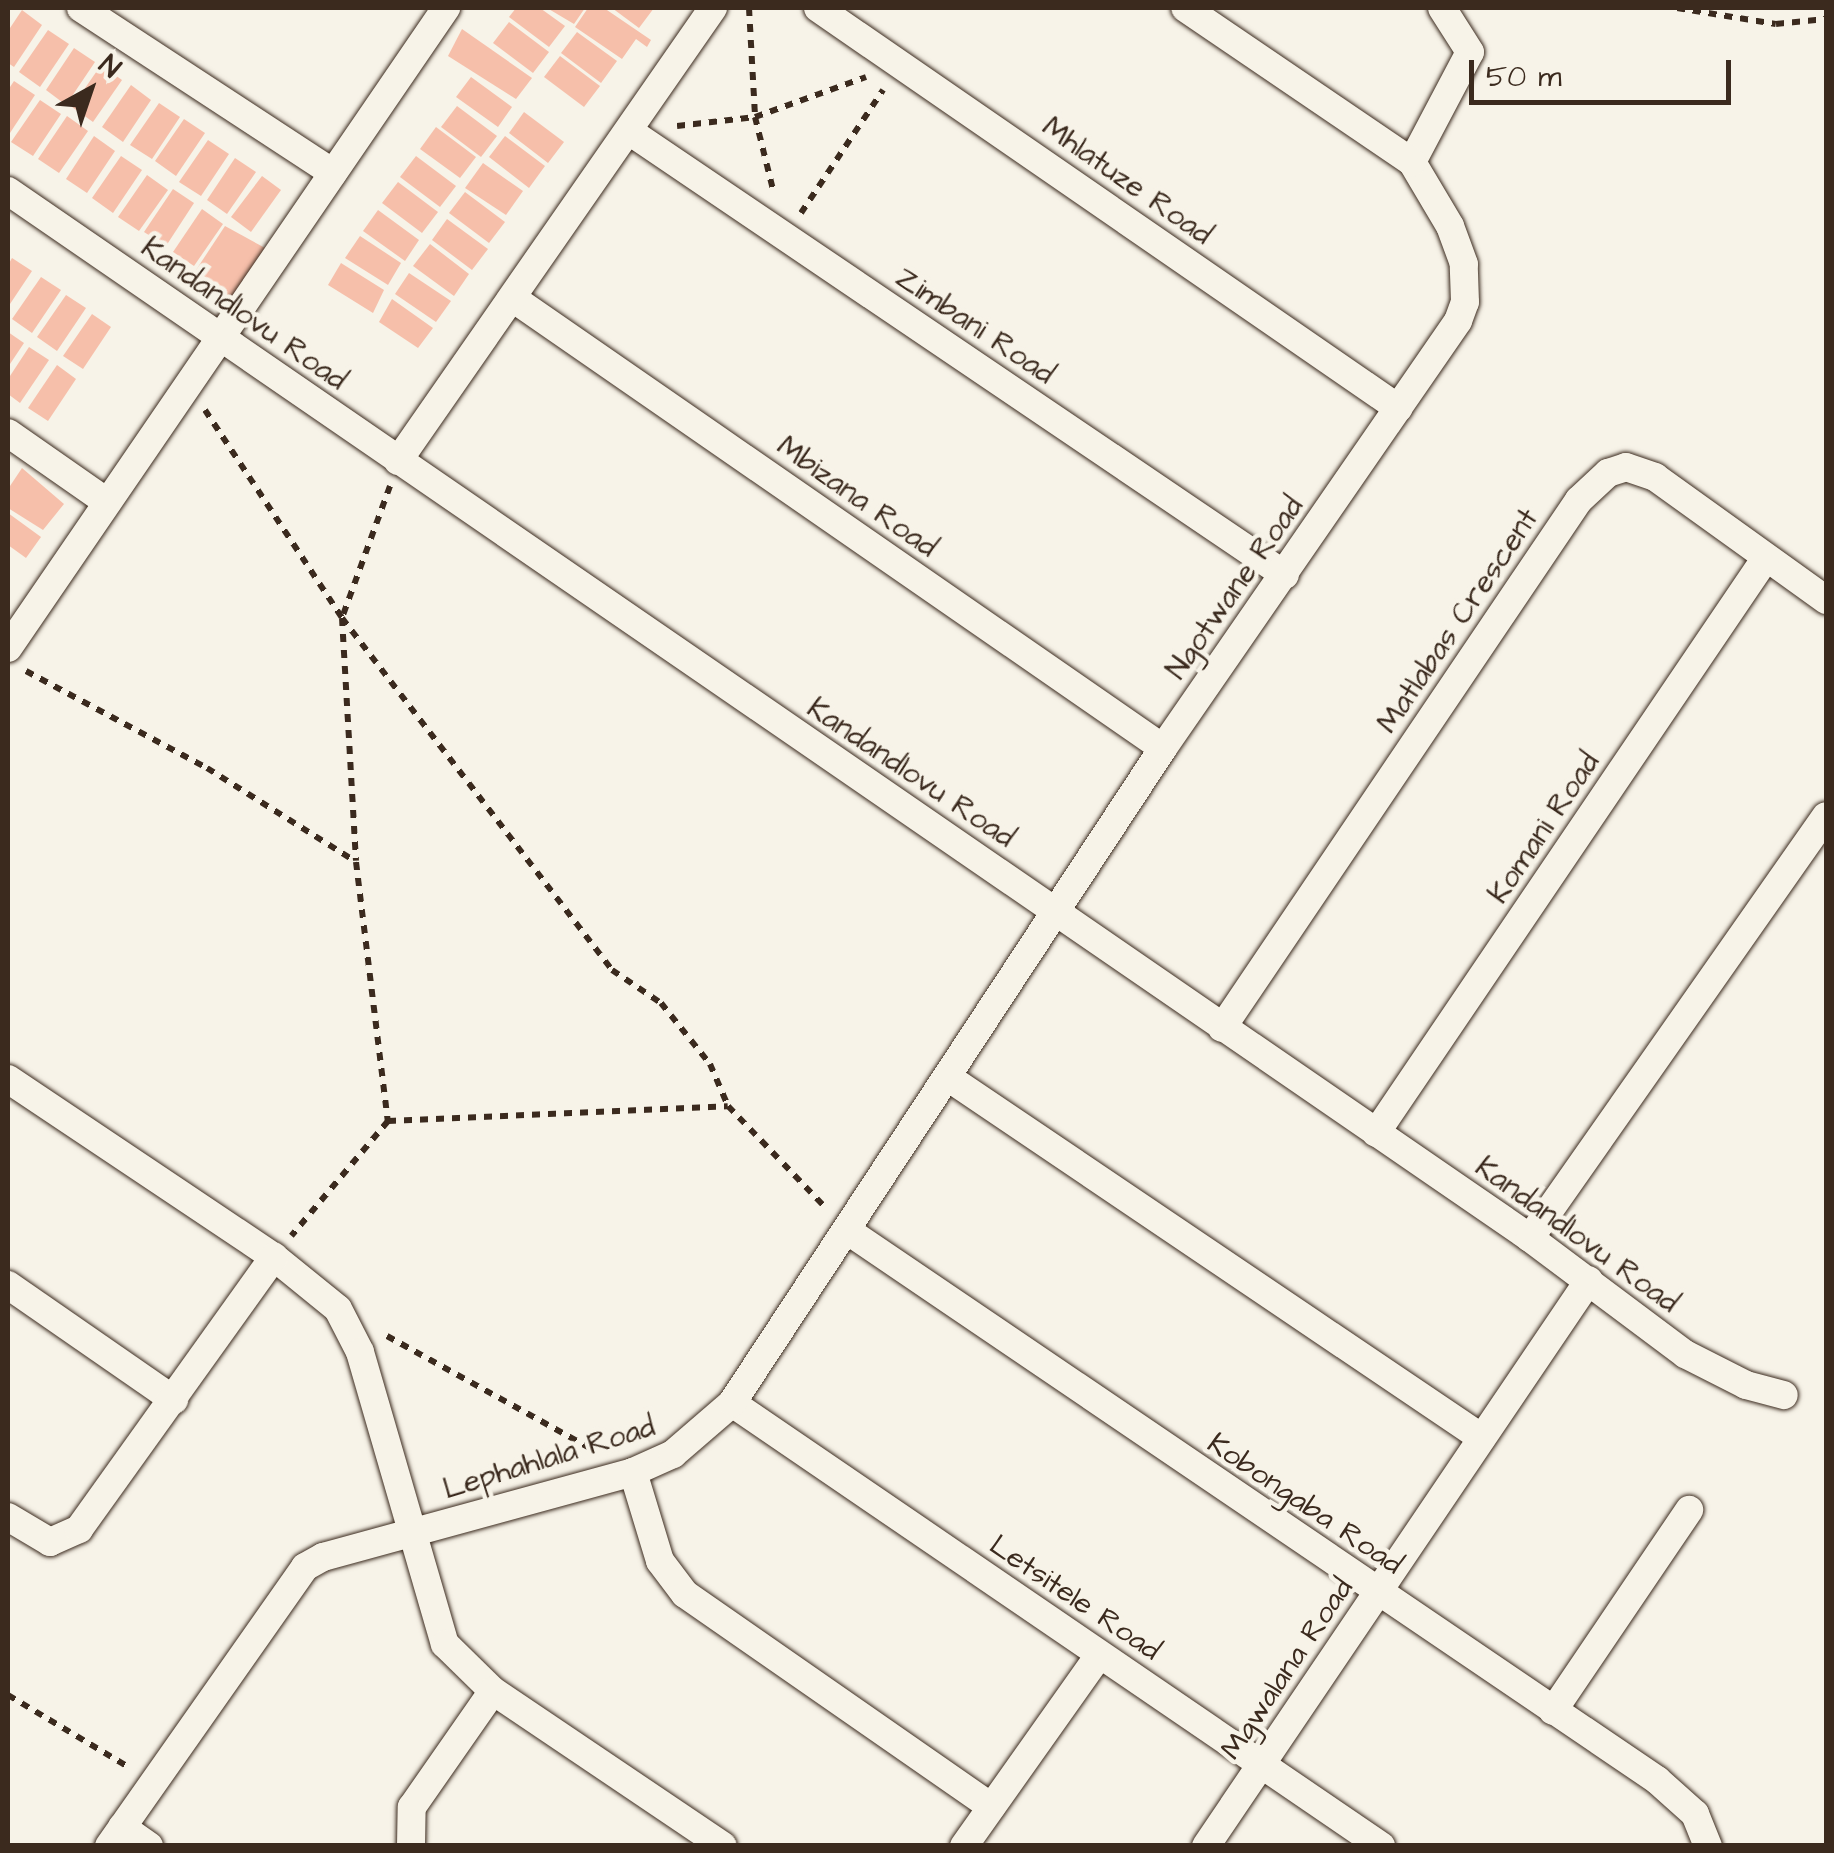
<!DOCTYPE html>
<html>
<head>
<meta charset="utf-8">
<style>
  body { margin:0 }
  #map { position:relative; width:1834px; height:1853px; overflow:hidden; background:#f7f3e8; font-family:"Architects Daughter",sans-serif }
  div>[style] { position:absolute }
  [style*='--x'] { left:calc(var(--x)*1px); top:calc(var(--y)*1px); width:calc(var(--w)*1px); rotate:calc(var(--a)*1deg) }
  .building>* { inset:0; background:#f6bfaa }
  .path>* { height:6px; margin-top:-3px; transform-origin:0; background:repeating-linear-gradient(90deg,#3b2a1e 0 8px,transparent 0 16px) }
  .roads { filter:drop-shadow(0 0 2px #3b2a1e) drop-shadow(0 0 2px #3b2a1e) }
  .minor>* { height:28px; margin:-14px; padding:0 14px; transform-origin:14px; border-radius:14px; background:#f7f3e8 }
  span { translate:-50% -50%; white-space:nowrap; text-align:center; line-height:1.15; -webkit-text-stroke:9px #f7f3e8; paint-order:stroke }
  .street-label { font-size:30px; color:#3b2a1e }
  .frame { position:absolute; inset:0; border:10px solid #3b2a1e; pointer-events:none }
  .north { position:absolute; left:40px; top:40px; width:100px; height:100px; -webkit-text-stroke:8px #f7f3e8; paint-order:stroke; rotate:40deg; font-size:28px; font-weight:700; line-height:40px; text-align:center; color:#3b2a1e }
  .north::after { content:''; display:block; margin:auto; width:35px; height:45px; background:#3b2a1e; clip-path:polygon(50% 0,100% 100%,50% 72%,0 100%) }
  .scale { position:absolute; left:1469px; top:60px; width:262px; height:45px; box-sizing:border-box; border:5px solid #3b2a1e; border-top:0; padding-left:12px; font-size:30px; line-height:35px; white-space:nowrap; color:#3b2a1e; -webkit-text-stroke:8px #f7f3e8; paint-order:stroke }
</style>
</head>
<body>
<div id="map">
  <div class="building">
    <div style="clip-path:polygon(516px 8px,540px 8px,565px 26px,549px 47px,509px 17px)"></div>
    <div style="clip-path:polygon(547px 8px,585px 8px,574px 24px)"></div>
    <div style="clip-path:polygon(588px 8px,604px 8px,651px 40px,647px 47px,636px 39px,622px 59px,575px 27px)"></div>
    <div style="clip-path:polygon(612px 8px,654px 8px,639px 28px)"></div>
    <div style="clip-path:polygon(22px 10px,42px 25px,14px 67px,8px 63px,8px 31px)"></div>
    <div style="clip-path:polygon(509px 22px,549px 52px,533px 73px,493px 43px)"></div>
    <div style="clip-path:polygon(462px 29px,532px 78px,516px 99px,448px 56px)"></div>
    <div style="clip-path:polygon(48px 30px,69px 44px,40px 87px,19px 72px)"></div>
    <div style="clip-path:polygon(577px 32px,617px 61px,601px 83px,561px 53px)"></div>
    <div style="clip-path:polygon(74px 48px,95px 62px,66px 105px,46px 90px)"></div>
    <div style="clip-path:polygon(560px 56px,600px 86px,584px 107px,544px 77px)"></div>
    <div style="clip-path:polygon(101px 65px,122px 80px,93px 122px,72px 107px)"></div>
    <div style="clip-path:polygon(471px 77px,512px 107px,498px 127px,456px 97px)"></div>
    <div style="clip-path:polygon(14px 81px,35px 95px,8px 136px,8px 90px)"></div>
    <div style="clip-path:polygon(131px 85px,151px 100px,123px 142px,102px 127px)"></div>
    <div style="clip-path:polygon(40px 100px,61px 114px,33px 156px,11px 142px)"></div>
    <div style="clip-path:polygon(159px 103px,180px 117px,152px 159px,130px 145px)"></div>
    <div style="clip-path:polygon(457px 106px,497px 136px,481px 157px,441px 127px)"></div>
    <div style="clip-path:polygon(524px 112px,564px 142px,548px 163px,509px 133px)"></div>
    <div style="clip-path:polygon(67px 116px,88px 131px,59px 173px,38px 159px)"></div>
    <div style="clip-path:polygon(184px 119px,205px 133px,176px 176px,155px 161px)"></div>
    <div style="clip-path:polygon(436px 127px,476px 157px,460px 178px,420px 149px)"></div>
    <div style="clip-path:polygon(94px 136px,115px 151px,87px 193px,66px 179px)"></div>
    <div style="clip-path:polygon(505px 136px,545px 166px,529px 188px,489px 157px)"></div>
    <div style="clip-path:polygon(208px 140px,229px 154px,201px 196px,179px 182px)"></div>
    <div style="clip-path:polygon(121px 156px,142px 170px,113px 213px,92px 198px)"></div>
    <div style="clip-path:polygon(416px 156px,456px 186px,440px 207px,400px 177px)"></div>
    <div style="clip-path:polygon(235px 158px,256px 172px,227px 214px,207px 200px)"></div>
    <div style="clip-path:polygon(483px 163px,523px 191px,506px 215px,465px 188px)"></div>
    <div style="clip-path:polygon(147px 175px,168px 190px,139px 231px,118px 217px)"></div>
    <div style="clip-path:polygon(262px 176px,281px 190px,251px 232px,231px 217px)"></div>
    <div style="clip-path:polygon(398px 182px,438px 212px,422px 233px,382px 203px)"></div>
    <div style="clip-path:polygon(173px 189px,194px 203px,166px 246px,144px 232px)"></div>
    <div style="clip-path:polygon(465px 192px,505px 222px,489px 243px,449px 213px)"></div>
    <div style="clip-path:polygon(202px 209px,223px 224px,194px 266px,173px 252px)"></div>
    <div style="clip-path:polygon(378px 210px,419px 240px,405px 261px,363px 231px)"></div>
    <div style="clip-path:polygon(447px 219px,488px 249px,472px 270px,432px 240px)"></div>
    <div style="clip-path:polygon(225px 226px,265px 248px,232px 299px,196px 270px)"></div>
    <div style="clip-path:polygon(360px 236px,401px 263px,388px 285px,345px 258px)"></div>
    <div style="clip-path:polygon(430px 244px,469px 274px,454px 296px,413px 266px)"></div>
    <div style="clip-path:polygon(12px 258px,32px 271px,8px 307px,8px 265px)"></div>
    <div style="clip-path:polygon(341px 263px,384px 290px,373px 313px,328px 285px)"></div>
    <div style="clip-path:polygon(409px 273px,451px 301px,436px 322px,395px 294px)"></div>
    <div style="clip-path:polygon(41px 277px,61px 290px,32px 333px,12px 319px)"></div>
    <div style="clip-path:polygon(66px 295px,86px 308px,57px 351px,37px 337px)"></div>
    <div style="clip-path:polygon(392px 299px,433px 328px,418px 348px,379px 322px)"></div>
    <div style="clip-path:polygon(92px 314px,111px 327px,83px 369px,63px 356px)"></div>
    <div style="clip-path:polygon(8px 332px,24px 343px,8px 367px)"></div>
    <div style="clip-path:polygon(29px 347px,49px 360px,20px 403px,8px 394px,8px 379px)"></div>
    <div style="clip-path:polygon(57px 365px,76px 379px,48px 421px,28px 408px)"></div>
    <div style="clip-path:polygon(22px 468px,64px 504px,43px 530px,8px 508px,8px 489px)"></div>
    <div style="clip-path:polygon(8px 513px,41px 537px,26px 558px,8px 545px)"></div>
  </div>
  <div class="path">
    <div style="--x:749;--y:8;--w:109;--a:86.8"></div>
    <div style="--x:755;--y:117;--w:75;--a:76.1"></div>
    <div style="--x:1677;--y:8;--w:100;--a:9.2"></div>
    <div style="--x:1776;--y:24;--w:50;--a:-5.7"></div>
    <div style="--x:677;--y:126;--w:79;--a:-6.6"></div>
    <div style="--x:755;--y:117;--w:118;--a:-19.8"></div>
    <div style="--x:801;--y:213;--w:148;--a:-56.3"></div>
    <div style="--x:205;--y:410;--w:249;--a:56.6"></div>
    <div style="--x:342;--y:618;--w:243;--a:86.7"></div>
    <div style="--x:390;--y:486;--w:140;--a:110"></div>
    <div style="--x:342;--y:618;--w:444;--a:52.5"></div>
    <div style="--x:612;--y:970;--w:59;--a:34"></div>
    <div style="--x:661;--y:1003;--w:78;--a:51.2"></div>
    <div style="--x:710;--y:1064;--w:46;--a:66.8"></div>
    <div style="--x:728;--y:1106;--w:140;--a:46.2"></div>
    <div style="--x:26;--y:671;--w:205;--a:28.2"></div>
    <div style="--x:207;--y:768;--w:176;--a:32.2"></div>
    <div style="--x:356;--y:862;--w:261;--a:83"></div>
    <div style="--x:388;--y:1121;--w:150;--a:130.1"></div>
    <div style="--x:388;--y:1121;--w:340;--a:-2.5"></div>
    <div style="--x:387;--y:1336;--w:238;--a:28.9"></div>
    <div style="--x:8;--y:1695;--w:142;--a:30.9"></div>
  </div>
  <div class="roads">
    <div class="minor">
      <div style="--x:81;--y:8;--w:301;--a:33.2"></div>
      <div style="--x:818;--y:8;--w:705;--a:34.59"></div>
      <div style="--x:629;--y:131;--w:792;--a:34.09"></div>
      <div style="--x:1412;--y:162;--w:124;--a:-62.2"></div>
      <div style="--x:1470;--y:52;--w:52;--a:-122.5"></div>
      <div style="--x:8;--y:191;--w:1847;--a:34.52"></div>
      <div style="--x:1530;--y:1238;--w:194;--a:36.8"></div>
      <div style="--x:1685;--y:1354;--w:68;--a:26.9"></div>
      <div style="--x:1746;--y:1385;--w:39;--a:15"></div>
      <div style="--x:514;--y:299;--w:789;--a:34.68"></div>
      <div style="--x:8;--y:433;--w:121;--a:34.9"></div>
      <div style="--x:398;--y:461;--w:552;--a:-55.19"></div>
      <div style="--x:8;--y:648;--w:776;--a:-55.61"></div>
      <div style="--x:1222;--y:1028;--w:637;--a:-55.94"></div>
      <div style="--x:1579;--y:500;--w:40;--a:-43"></div>
      <div style="--x:1608;--y:473;--w:19;--a:-18"></div>
      <div style="--x:1626;--y:467;--w:31;--a:19"></div>
      <div style="--x:1655;--y:477;--w:211;--a:35.7"></div>
      <div style="--x:949;--y:1078;--w:643;--a:34.04"></div>
      <div style="--x:8;--y:1079;--w:320;--a:33.8"></div>
      <div style="--x:274;--y:1257;--w:82;--a:39.1"></div>
      <div style="--x:338;--y:1309;--w:48;--a:62.9"></div>
      <div style="--x:360;--y:1352;--w:304;--a:73.8"></div>
      <div style="--x:445;--y:1644;--w:67;--a:44.4"></div>
      <div style="--x:493;--y:1691;--w:277;--a:34"></div>
      <div style="--x:1376;--y:1133;--w:693;--a:-55.87"></div>
      <div style="--x:848;--y:1231;--w:978;--a:34.16"></div>
      <div style="--x:1657;--y:1780;--w:51;--a:41.8"></div>
      <div style="--x:1695;--y:1814;--w:35;--a:68"></div>
      <div style="--x:1530;--y:1238;--w:515;--a:-54.95"></div>
      <div style="--x:8;--y:1285;--w:202;--a:34.7"></div>
      <div style="--x:732;--y:1403;--w:786;--a:34.32"></div>
      <div style="--x:633;--y:1472;--w:93;--a:73.1"></div>
      <div style="--x:660;--y:1561;--w:41;--a:52.9"></div>
      <div style="--x:685;--y:1594;--w:373;--a:34.8"></div>
      <div style="--x:8;--y:1517;--w:49;--a:30.8"></div>
      <div style="--x:50;--y:1542;--w:32;--a:-24"></div>
      <div style="--x:79;--y:1529;--w:335;--a:-54.4"></div>
      <div style="--x:1553;--y:1711;--w:243;--a:-55.9"></div>
      <div style="--x:122;--y:1827;--w:33;--a:35"></div>
      <div style="--x:109;--y:1846;--w:341;--a:-54.9"></div>
      <div style="--x:305;--y:1567;--w:21;--a:-29"></div>
      <div style="--x:323;--y:1557;--w:321;--a:-15.3"></div>
      <div style="--x:633;--y:1472;--w:44;--a:-24.2"></div>
      <div style="--x:673;--y:1454;--w:78;--a:-40.8"></div>
      <div style="--x:732;--y:1403;--w:784;--a:-56.65"></div>
      <div style="--x:1163;--y:748;--w:519;--a:-55.36"></div>
      <div style="--x:1458;--y:321;--w:20;--a:-70"></div>
      <div style="--x:1465;--y:302;--w:38;--a:-92"></div>
      <div style="--x:1464;--y:264;--w:40;--a:-110.2"></div>
      <div style="--x:1450;--y:226;--w:74;--a:-120.7"></div>
      <div style="--x:1412;--y:162;--w:274;--a:-145.8"></div>
      <div style="--x:411;--y:1846;--w:39;--a:-89"></div>
      <div style="--x:412;--y:1807;--w:141;--a:-55.1"></div>
      <div style="--x:964;--y:1846;--w:234;--a:-54.7"></div>
      <div style="--x:1206;--y:1846;--w:683;--a:-55.91"></div>
    </div>
  </div>
  <div class="street-label">
    <span style="left:1127px;top:181px;rotate:35deg">Mhlatuze Road</span>
    <span style="left:244px;top:314px;rotate:35deg">Kandandlovu Road</span>
    <span style="left:975px;top:326px;rotate:34deg">Zimbani Road</span>
    <span style="left:857px;top:497px;rotate:35deg">Mbizana Road</span>
    <span style="left:1235px;top:588px;rotate:-55deg">Ngotwane Road</span>
    <span style="left:1458px;top:621px;rotate:-56deg">Matlabas Crescent</span>
    <span style="left:911px;top:773px;rotate:34deg">Kandandlovu Road</span>
    <span style="left:1544px;top:828px;rotate:-56deg">Komani Road</span>
    <span style="left:1577px;top:1235px;rotate:36deg">Kandandlovu Road</span>
    <span style="left:549px;top:1458px;rotate:-17deg">Lephahlala Road</span>
    <span style="left:1305px;top:1504px;rotate:34deg">Kobongaba Road</span>
    <span style="left:1075px;top:1598px;rotate:34deg">Letsitele Road</span>
    <span style="left:1287px;top:1669px;rotate:-56deg">Mgwalana Road</span>
  </div>
  <div class="frame"></div>
  <div class="north">N</div>
  <div class="scale">50 m</div>
</div>
</body>
</html>
